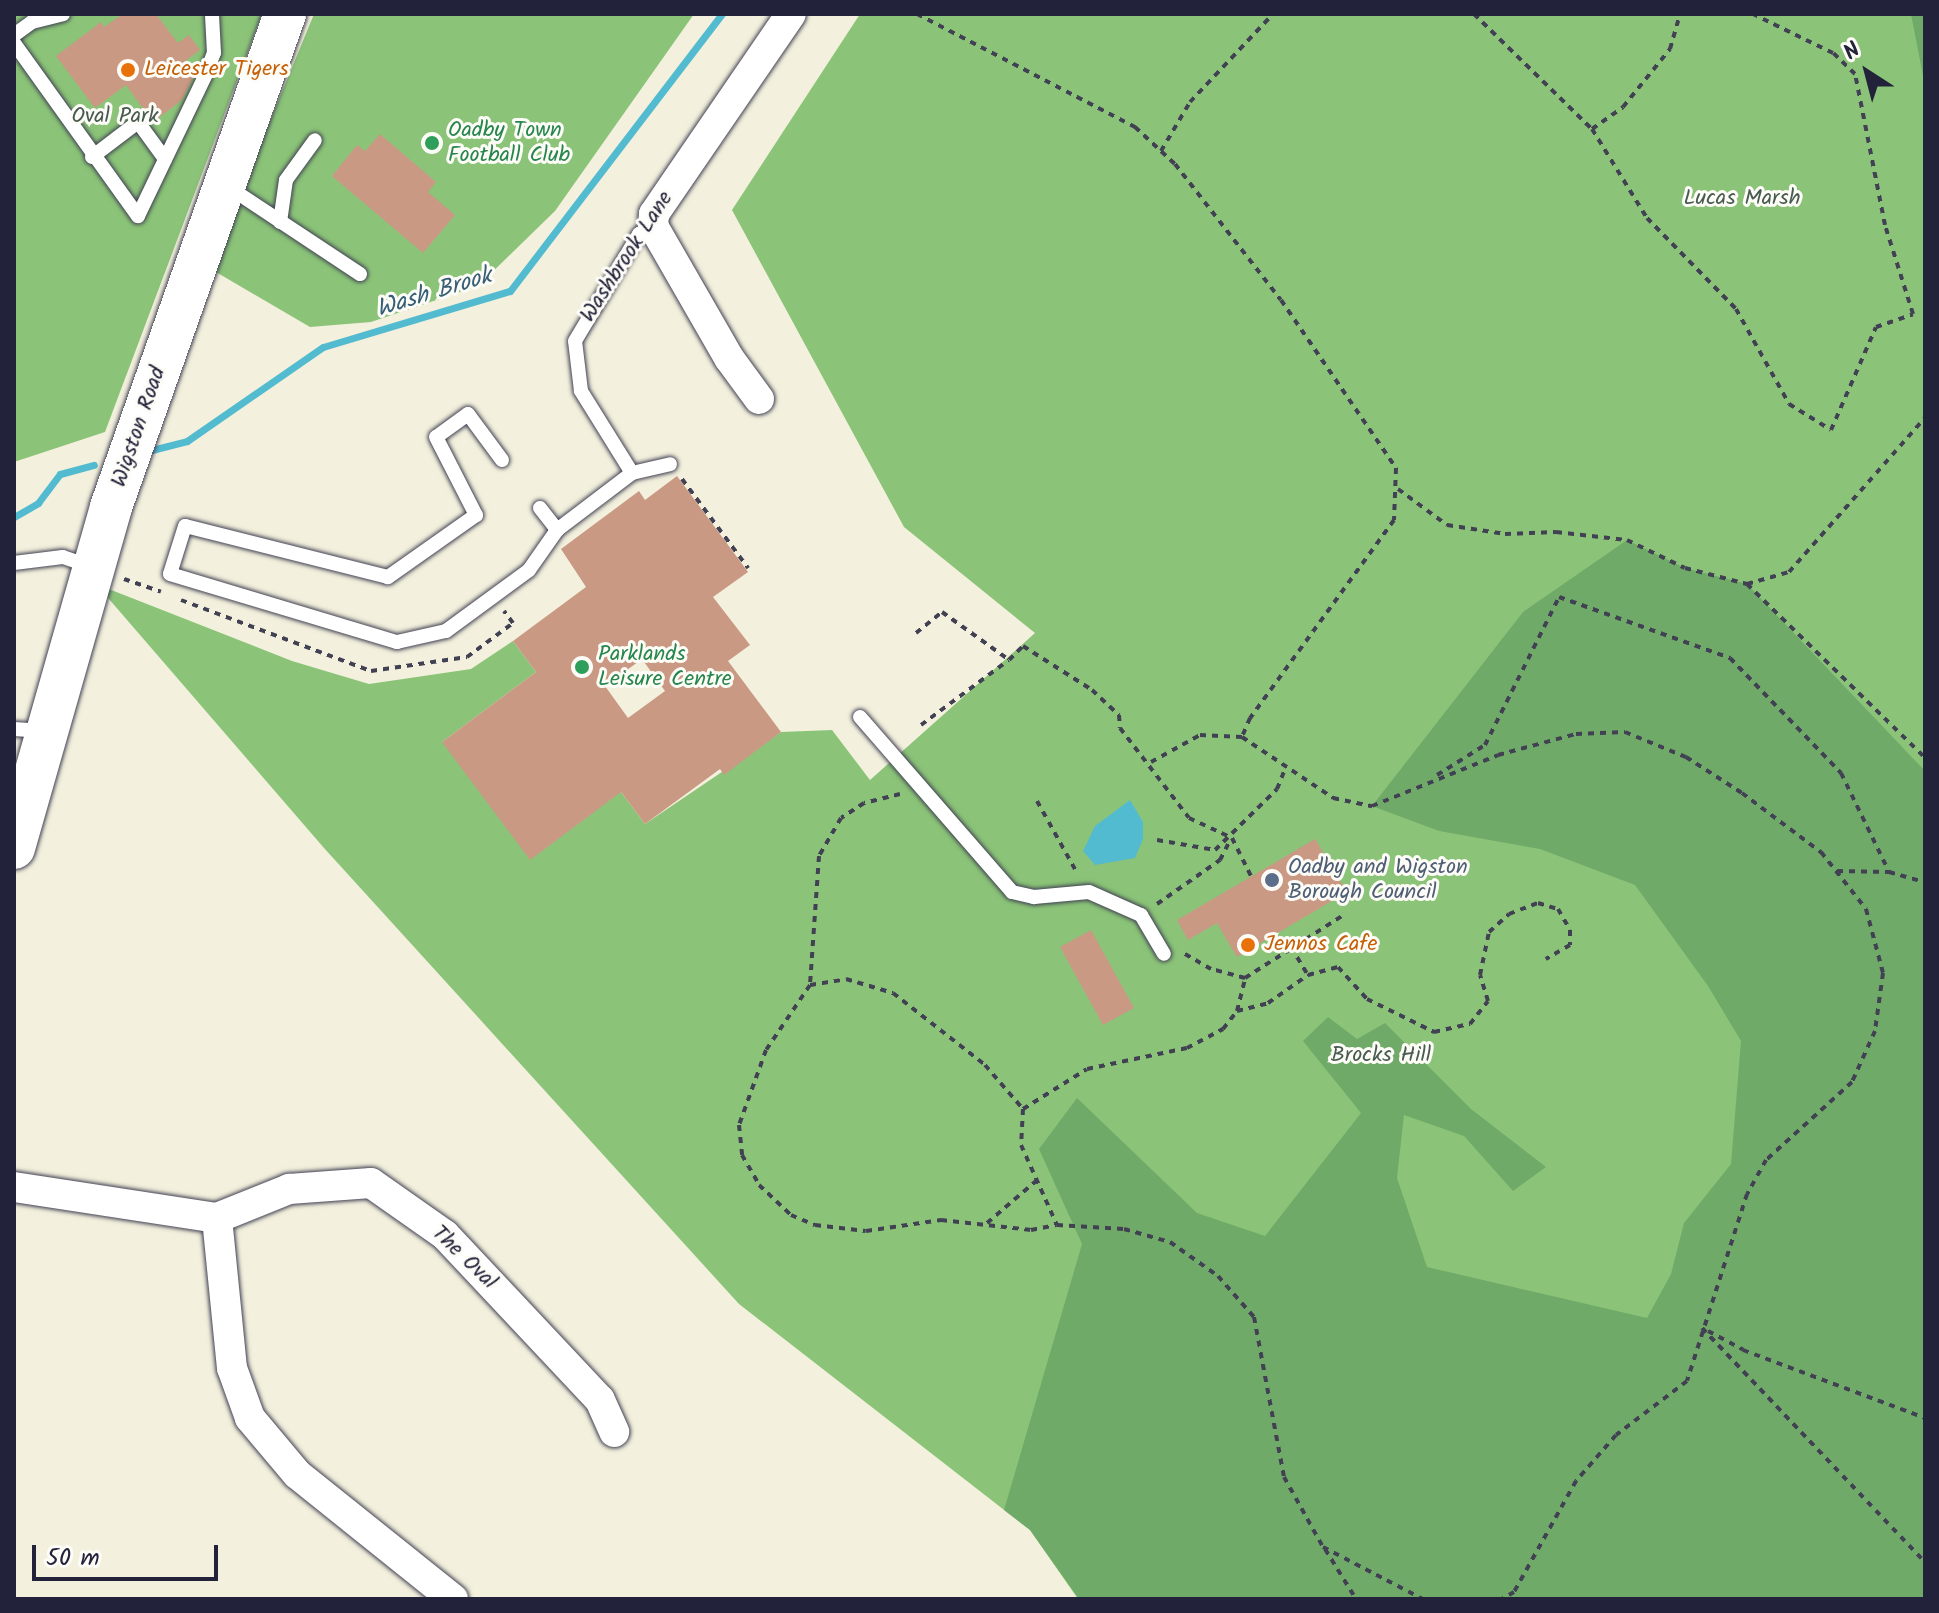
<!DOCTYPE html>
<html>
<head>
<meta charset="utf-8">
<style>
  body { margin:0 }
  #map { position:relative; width:1939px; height:1613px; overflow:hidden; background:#f3f0dd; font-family:Kalam,sans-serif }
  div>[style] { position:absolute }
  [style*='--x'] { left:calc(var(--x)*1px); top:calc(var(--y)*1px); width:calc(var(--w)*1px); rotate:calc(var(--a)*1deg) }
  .green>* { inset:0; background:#8bc478 }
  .forest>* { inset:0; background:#70aa68 }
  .water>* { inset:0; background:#53bbd0 }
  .stream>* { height:7px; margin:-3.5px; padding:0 3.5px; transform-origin:3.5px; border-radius:3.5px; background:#53bbd0 }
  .building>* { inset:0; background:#c99983 }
  .path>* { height:4px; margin-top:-2px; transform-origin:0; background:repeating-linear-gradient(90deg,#414153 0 6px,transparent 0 12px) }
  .roads { filter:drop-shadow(0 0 2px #414153) drop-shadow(0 0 2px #414153) }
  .service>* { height:14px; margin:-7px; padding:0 7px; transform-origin:7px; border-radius:7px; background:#fff }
  .minor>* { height:30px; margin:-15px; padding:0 15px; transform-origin:15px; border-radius:15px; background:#fff }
  .secondary>* { height:42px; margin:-21px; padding:0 21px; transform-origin:21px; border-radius:21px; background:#fff }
  .dots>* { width:22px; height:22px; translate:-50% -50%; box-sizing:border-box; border:4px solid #fdfcf7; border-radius:50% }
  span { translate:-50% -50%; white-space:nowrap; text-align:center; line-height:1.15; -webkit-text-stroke:6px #fdfcf7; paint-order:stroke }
  .food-label { font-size:22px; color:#c56008 }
  .left { translate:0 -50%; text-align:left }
  .park-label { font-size:22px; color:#475b50 }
  .leisure-label { font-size:22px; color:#27864d }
  .street-label { font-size:22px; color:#22223b }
  .service-label { font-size:22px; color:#4e5e75 }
  .water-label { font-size:24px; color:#365f77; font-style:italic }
  .frame { position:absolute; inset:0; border:16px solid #22223b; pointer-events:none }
  .north { position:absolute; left:1827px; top:32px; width:80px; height:80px; -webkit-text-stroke:6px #fdfcf7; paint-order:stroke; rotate:324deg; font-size:22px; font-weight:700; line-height:32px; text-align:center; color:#22223b }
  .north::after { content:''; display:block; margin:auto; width:28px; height:36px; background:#22223b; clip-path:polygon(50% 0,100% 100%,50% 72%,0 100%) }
  .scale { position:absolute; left:32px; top:1545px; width:186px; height:36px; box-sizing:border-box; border:4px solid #22223b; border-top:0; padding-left:10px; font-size:24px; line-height:28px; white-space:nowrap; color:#22223b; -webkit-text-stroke:6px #fdfcf7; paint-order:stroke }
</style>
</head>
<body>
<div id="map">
  <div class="green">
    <div style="clip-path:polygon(14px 14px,262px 14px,105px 432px,14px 462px)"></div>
    <div style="clip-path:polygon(314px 14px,694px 14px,555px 211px,478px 286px,371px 322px,310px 327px,216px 272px,240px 194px)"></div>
    <div style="clip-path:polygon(860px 14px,1917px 14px,1925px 48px,1925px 1599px,1078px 1599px,1030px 1530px,739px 1304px,324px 848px,96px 584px,292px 661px,369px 684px,471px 669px,513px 641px,536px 672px,442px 742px,621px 792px,645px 824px,781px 732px,832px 730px,870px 780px,1035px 633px,904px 527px,732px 210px)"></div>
  </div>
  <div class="forest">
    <div style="clip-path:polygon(1911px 14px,1925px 14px,1925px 86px)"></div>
    <div style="clip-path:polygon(1627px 540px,1685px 568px,1747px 584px,1925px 771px,1925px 1599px,1079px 1599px,1030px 1530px,1004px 1510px,1082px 1244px,1039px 1149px,1077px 1098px,1197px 1213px,1265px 1236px,1361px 1113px,1303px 1041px,1328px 1017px,1357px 1039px,1385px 1023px,1471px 1109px,1546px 1167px,1513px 1191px,1464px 1136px,1404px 1115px,1397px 1178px,1427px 1267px,1647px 1318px,1671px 1274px,1684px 1223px,1731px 1164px,1741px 1041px,1708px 986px,1635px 885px,1540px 849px,1439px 831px,1372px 806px,1523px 612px)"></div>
  </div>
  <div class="water">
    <div style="clip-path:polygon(1130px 800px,1143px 822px,1143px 839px,1135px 858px,1095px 865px,1083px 851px,1095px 826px)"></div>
  </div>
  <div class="stream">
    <div style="--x:148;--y:451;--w:40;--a:-14.4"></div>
    <div style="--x:187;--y:441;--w:165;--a:-34.7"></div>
    <div style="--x:323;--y:347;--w:195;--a:-16.7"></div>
    <div style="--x:510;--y:291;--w:349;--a:-52.6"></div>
    <div style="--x:14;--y:517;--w:28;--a:-30"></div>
    <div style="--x:38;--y:503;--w:36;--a:-53"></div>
    <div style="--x:60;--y:474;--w:35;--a:-15"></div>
  </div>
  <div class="building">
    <div style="clip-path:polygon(123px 14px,156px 14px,178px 43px,189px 35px,200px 50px,184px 62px,194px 76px,182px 100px,153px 122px,126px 85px,95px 108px,56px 56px,101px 22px,104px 27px)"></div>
    <div style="clip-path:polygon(380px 134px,436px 182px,428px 192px,455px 215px,423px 253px,332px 176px,357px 145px,365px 151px)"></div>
    <div style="clip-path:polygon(evenodd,677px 476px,748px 572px,713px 597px,750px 645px,728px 661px,781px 732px,724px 775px,720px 769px,645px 824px,621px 792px,530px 860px,442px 742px,536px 672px,513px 641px,586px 587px,561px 549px,639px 491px,645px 500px,677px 476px,642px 659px,665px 691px,628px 718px,605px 686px,642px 659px)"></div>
    <div style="clip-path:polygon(1315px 839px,1347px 892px,1237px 957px,1217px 923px,1188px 940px,1177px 920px)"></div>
    <div style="clip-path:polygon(1091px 930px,1134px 1008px,1103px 1025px,1060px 947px)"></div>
  </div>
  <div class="path">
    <div style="--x:917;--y:14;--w:246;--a:27.4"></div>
    <div style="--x:1135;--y:127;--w:54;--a:42.8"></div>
    <div style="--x:1175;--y:164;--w:172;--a:52.1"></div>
    <div style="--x:1281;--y:300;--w:204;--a:55.6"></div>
    <div style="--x:1396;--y:468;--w:52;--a:92.2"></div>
    <div style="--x:1394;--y:520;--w:245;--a:126"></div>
    <div style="--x:1250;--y:718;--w:21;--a:113"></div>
    <div style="--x:1242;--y:737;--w:110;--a:33.8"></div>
    <div style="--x:1333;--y:798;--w:40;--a:12"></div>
    <div style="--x:1372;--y:806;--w:136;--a:-22"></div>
    <div style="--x:1498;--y:755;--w:81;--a:-15.1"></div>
    <div style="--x:1576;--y:734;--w:49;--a:-2.3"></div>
    <div style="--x:1625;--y:732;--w:66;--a:22.3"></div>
    <div style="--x:1686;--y:757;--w:67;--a:32.7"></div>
    <div style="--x:1742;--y:793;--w:99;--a:36.8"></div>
    <div style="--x:1821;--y:852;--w:73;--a:51.7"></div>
    <div style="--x:1866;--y:909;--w:66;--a:75.1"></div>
    <div style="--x:1883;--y:973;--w:59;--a:97.9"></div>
    <div style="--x:1875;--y:1031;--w:56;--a:114.3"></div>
    <div style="--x:1852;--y:1082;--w:116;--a:137.8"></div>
    <div style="--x:1766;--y:1160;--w:39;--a:119"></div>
    <div style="--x:1747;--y:1194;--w:196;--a:107.8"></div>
    <div style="--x:1687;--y:1381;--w:89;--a:142.7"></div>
    <div style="--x:1616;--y:1435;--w:61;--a:131"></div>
    <div style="--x:1576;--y:1481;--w:127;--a:119.2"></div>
    <div style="--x:1514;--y:1592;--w:14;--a:150"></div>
    <div style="--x:1474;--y:14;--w:165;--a:44.3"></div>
    <div style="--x:1592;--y:129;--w:105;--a:58.3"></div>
    <div style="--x:1647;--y:218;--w:127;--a:45.6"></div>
    <div style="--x:1736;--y:309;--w:109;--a:60.8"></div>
    <div style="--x:1789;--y:404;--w:49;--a:31.8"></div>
    <div style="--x:1831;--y:430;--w:112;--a:-66.4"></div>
    <div style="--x:1876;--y:327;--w:39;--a:-19"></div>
    <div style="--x:1913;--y:314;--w:93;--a:-107.5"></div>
    <div style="--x:1885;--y:225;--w:154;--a:-101.2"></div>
    <div style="--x:1855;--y:74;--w:30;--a:-136"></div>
    <div style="--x:1833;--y:53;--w:89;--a:-154"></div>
    <div style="--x:1592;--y:129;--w:38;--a:-35"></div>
    <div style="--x:1623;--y:107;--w:75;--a:-51"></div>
    <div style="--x:1670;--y:49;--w:36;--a:-74"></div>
    <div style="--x:1161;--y:151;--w:57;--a:-59.4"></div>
    <div style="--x:1190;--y:102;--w:121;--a:-46.7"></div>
    <div style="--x:682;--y:479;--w:111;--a:53.4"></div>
    <div style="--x:1398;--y:489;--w:61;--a:36.3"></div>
    <div style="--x:1447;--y:525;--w:59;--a:8.8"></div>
    <div style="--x:1505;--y:534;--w:51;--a:-2.2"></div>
    <div style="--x:1556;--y:532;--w:71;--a:6.4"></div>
    <div style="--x:1627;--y:540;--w:64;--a:25.8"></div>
    <div style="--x:1685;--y:568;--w:64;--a:14.5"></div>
    <div style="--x:1747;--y:584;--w:249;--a:44.3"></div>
    <div style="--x:124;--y:579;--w:39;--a:19"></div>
    <div style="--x:1747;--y:584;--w:44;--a:-15.9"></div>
    <div style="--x:1789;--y:572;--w:205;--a:-48.6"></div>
    <div style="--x:181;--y:600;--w:203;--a:20.5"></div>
    <div style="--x:371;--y:671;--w:97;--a:-8.3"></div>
    <div style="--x:467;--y:657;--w:57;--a:-36.5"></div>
    <div style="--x:513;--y:623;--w:15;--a:-127"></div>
    <div style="--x:916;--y:633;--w:33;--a:-39"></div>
    <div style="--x:942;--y:612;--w:82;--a:35.6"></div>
    <div style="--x:1009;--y:660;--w:20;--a:-45"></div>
    <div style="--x:1023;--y:646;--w:82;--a:32.5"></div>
    <div style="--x:1092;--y:690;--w:37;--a:43"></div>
    <div style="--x:1119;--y:715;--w:13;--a:86"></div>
    <div style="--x:1120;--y:728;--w:113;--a:52.5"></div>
    <div style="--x:1189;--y:818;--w:47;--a:24.9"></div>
    <div style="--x:1232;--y:838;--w:42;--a:63.4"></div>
    <div style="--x:921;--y:725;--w:109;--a:-36.5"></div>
    <div style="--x:1151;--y:762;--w:56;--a:-28.9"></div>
    <div style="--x:1200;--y:735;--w:42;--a:2.7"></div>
    <div style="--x:1437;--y:775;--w:57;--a:-32"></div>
    <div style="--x:1485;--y:745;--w:165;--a:-63.4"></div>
    <div style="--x:1559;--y:597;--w:182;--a:19.6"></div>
    <div style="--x:1730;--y:658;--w:160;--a:46"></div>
    <div style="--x:1841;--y:773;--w:110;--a:64.1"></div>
    <div style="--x:900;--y:794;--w:37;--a:166"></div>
    <div style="--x:864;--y:803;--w:27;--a:147"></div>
    <div style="--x:841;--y:818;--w:44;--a:120.1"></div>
    <div style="--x:819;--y:856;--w:129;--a:94"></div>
    <div style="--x:810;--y:985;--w:36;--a:-9"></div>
    <div style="--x:846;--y:979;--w:49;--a:16.6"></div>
    <div style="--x:893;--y:993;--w:117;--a:38"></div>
    <div style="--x:985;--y:1065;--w:58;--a:49.2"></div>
    <div style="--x:1023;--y:1109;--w:36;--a:93"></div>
    <div style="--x:1021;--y:1145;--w:88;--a:65.8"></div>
    <div style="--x:1057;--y:1225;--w:67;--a:3.4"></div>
    <div style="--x:1124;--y:1229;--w:48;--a:15.8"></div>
    <div style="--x:1170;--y:1242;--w:59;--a:35.3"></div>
    <div style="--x:1218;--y:1276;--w:55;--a:48.7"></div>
    <div style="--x:1254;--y:1317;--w:163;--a:79.4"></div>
    <div style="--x:1284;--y:1477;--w:80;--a:60.9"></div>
    <div style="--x:1323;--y:1547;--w:113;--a:27.5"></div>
    <div style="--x:1037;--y:801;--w:82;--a:60.9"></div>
    <div style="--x:1157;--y:840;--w:59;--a:9.8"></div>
    <div style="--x:1215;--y:850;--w:87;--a:-44.5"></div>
    <div style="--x:1277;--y:789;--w:22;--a:-68"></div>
    <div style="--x:1837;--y:871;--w:52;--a:1.1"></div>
    <div style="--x:1889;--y:872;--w:37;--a:16"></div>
    <div style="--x:1157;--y:904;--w:77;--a:-34.9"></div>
    <div style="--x:1220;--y:860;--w:22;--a:-63"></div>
    <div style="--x:1291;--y:947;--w:33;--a:59"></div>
    <div style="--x:1245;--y:978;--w:119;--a:-32.6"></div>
    <div style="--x:810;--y:985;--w:78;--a:124.1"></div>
    <div style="--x:766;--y:1050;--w:80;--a:109.8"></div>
    <div style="--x:739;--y:1125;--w:30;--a:84"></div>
    <div style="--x:742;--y:1155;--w:34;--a:60"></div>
    <div style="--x:759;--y:1185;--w:44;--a:43.2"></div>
    <div style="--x:791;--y:1215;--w:26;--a:23"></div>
    <div style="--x:815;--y:1225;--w:51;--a:6.7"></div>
    <div style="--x:866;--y:1231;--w:76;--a:-8.3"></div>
    <div style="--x:941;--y:1220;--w:91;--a:6.3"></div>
    <div style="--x:1031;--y:1230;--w:26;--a:-11"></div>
    <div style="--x:1237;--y:1011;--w:32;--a:-14"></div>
    <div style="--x:1268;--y:1003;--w:49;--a:-35"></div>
    <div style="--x:1308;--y:975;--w:31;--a:-15"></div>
    <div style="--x:1338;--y:967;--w:43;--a:47.8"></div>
    <div style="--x:1367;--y:999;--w:75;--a:26.2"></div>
    <div style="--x:1434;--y:1032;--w:37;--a:-13"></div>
    <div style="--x:1470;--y:1024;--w:29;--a:-52"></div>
    <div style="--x:1488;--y:1001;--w:27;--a:-107"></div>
    <div style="--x:1480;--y:975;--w:44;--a:-78.2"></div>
    <div style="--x:1489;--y:932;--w:27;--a:-42"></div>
    <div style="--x:1509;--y:914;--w:31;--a:-21"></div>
    <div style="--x:1538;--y:903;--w:21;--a:17"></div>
    <div style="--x:1558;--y:909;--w:24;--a:60"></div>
    <div style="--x:1570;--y:930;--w:15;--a:90"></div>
    <div style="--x:1570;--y:945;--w:28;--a:150"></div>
    <div style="--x:1023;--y:1109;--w:75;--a:-32"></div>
    <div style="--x:1087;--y:1069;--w:102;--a:-11.9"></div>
    <div style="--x:1187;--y:1048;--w:41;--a:-27.8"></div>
    <div style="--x:1223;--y:1029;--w:23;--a:-52"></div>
    <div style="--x:1237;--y:1011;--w:34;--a:-76"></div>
    <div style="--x:1245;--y:978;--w:35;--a:-165"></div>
    <div style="--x:1211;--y:969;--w:34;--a:-150"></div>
    <div style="--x:987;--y:1223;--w:65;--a:-40.6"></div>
    <div style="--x:1702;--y:1328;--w:323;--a:46.4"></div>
    <div style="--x:1708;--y:1331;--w:40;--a:28"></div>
    <div style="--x:1743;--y:1350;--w:194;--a:20.5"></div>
    <div style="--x:1325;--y:1549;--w:59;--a:58.2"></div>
  </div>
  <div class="roads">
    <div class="service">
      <div style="--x:14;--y:35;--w:22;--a:-36"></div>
      <div style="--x:32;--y:22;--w:32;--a:-14"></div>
      <div style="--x:14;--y:43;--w:213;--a:54.4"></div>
      <div style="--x:138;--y:216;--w:155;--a:-64.4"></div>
      <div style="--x:205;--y:76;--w:25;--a:-69"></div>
      <div style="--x:214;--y:53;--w:39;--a:-93"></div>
      <div style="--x:92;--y:157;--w:58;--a:-37.3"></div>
      <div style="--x:138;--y:122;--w:46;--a:53.9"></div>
      <div style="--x:230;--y:188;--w:156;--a:33.5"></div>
      <div style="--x:280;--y:222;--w:42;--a:-81.9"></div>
      <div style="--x:286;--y:180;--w:49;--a:-54.1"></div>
      <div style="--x:502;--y:460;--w:57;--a:-126.5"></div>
      <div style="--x:468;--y:414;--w:39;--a:144"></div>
      <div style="--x:436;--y:437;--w:88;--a:62.9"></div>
      <div style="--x:476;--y:515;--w:108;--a:144.8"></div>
      <div style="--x:388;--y:577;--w:209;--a:-165.9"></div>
      <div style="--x:185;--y:526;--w:50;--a:107.4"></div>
      <div style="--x:170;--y:574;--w:237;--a:16.7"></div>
      <div style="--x:397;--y:642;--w:50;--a:-12.7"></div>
      <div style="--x:446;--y:631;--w:103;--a:-36.3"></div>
      <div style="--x:529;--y:570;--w:49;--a:-55"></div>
      <div style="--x:632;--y:473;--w:97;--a:-121.9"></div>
      <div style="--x:581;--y:391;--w:50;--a:-96.8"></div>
      <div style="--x:575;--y:341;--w:125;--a:-59.1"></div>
      <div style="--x:639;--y:234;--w:16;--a:-30"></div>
      <div style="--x:540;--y:508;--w:28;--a:52"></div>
      <div style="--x:557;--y:530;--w:94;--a:-37.2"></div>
      <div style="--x:632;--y:473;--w:39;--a:-13"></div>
      <div style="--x:14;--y:563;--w:49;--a:-7"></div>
      <div style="--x:63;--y:557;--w:31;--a:19"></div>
      <div style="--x:860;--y:717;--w:232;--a:49"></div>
      <div style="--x:1012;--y:892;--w:23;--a:13"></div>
      <div style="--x:1034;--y:897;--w:55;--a:-5.2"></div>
      <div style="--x:1089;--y:892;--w:57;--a:23.9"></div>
      <div style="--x:1141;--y:915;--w:45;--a:59.5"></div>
      <div style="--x:14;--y:729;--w:30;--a:4"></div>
    </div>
    <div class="minor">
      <div style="--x:759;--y:399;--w:51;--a:-126.2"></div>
      <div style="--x:729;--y:358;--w:152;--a:-119.9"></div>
      <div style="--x:653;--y:226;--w:12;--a:-85"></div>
      <div style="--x:654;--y:214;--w:242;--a:-55.6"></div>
      <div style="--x:14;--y:1187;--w:205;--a:8.7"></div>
      <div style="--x:217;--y:1218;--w:78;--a:-21.9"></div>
      <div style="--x:289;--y:1189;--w:82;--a:-4.2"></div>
      <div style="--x:371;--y:1183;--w:90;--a:35.1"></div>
      <div style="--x:445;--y:1235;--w:226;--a:46.8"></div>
      <div style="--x:600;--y:1400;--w:35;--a:66"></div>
      <div style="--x:217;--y:1218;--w:151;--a:84.3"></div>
      <div style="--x:232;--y:1368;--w:53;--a:70.2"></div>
      <div style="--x:250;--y:1418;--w:73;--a:50"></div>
      <div style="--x:297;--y:1474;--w:200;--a:38.7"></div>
    </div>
    <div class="secondary">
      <div style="--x:14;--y:848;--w:355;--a:-74.1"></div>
      <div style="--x:111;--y:507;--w:523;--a:-70.56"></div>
    </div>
  </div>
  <div class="dots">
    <div style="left:128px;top:70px;background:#e8710a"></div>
    <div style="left:432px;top:143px;background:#2e9e5b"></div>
    <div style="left:582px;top:667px;background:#2e9e5b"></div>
    <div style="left:1272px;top:880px;background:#5c6f8a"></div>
    <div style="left:1248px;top:945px;background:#e8710a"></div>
  </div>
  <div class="food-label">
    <span class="left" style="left:144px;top:70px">Leicester Tigers</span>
    <span class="left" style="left:1264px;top:945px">Jennos Cafe</span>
  </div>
  <div class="park-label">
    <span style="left:115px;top:117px">Oval Park</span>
    <span style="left:1742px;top:199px">Lucas Marsh</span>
    <span style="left:1381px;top:1056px">Brocks Hill</span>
  </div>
  <div class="leisure-label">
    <span class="left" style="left:448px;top:143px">Oadby Town<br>Football Club</span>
    <span class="left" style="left:598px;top:667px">Parklands<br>Leisure Centre</span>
  </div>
  <div class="street-label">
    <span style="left:627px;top:257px;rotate:-57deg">Washbrook Lane</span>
    <span style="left:139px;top:427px;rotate:-71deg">Wigston Road</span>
    <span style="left:464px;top:1258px;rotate:44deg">The Oval</span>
  </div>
  <div class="service-label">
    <span class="left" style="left:1288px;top:880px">Oadby and Wigston<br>Borough Council</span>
  </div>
  <div class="water-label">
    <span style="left:434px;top:293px;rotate:-17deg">Wash Brook</span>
  </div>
  <div class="frame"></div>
  <div class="north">N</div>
  <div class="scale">50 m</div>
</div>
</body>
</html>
